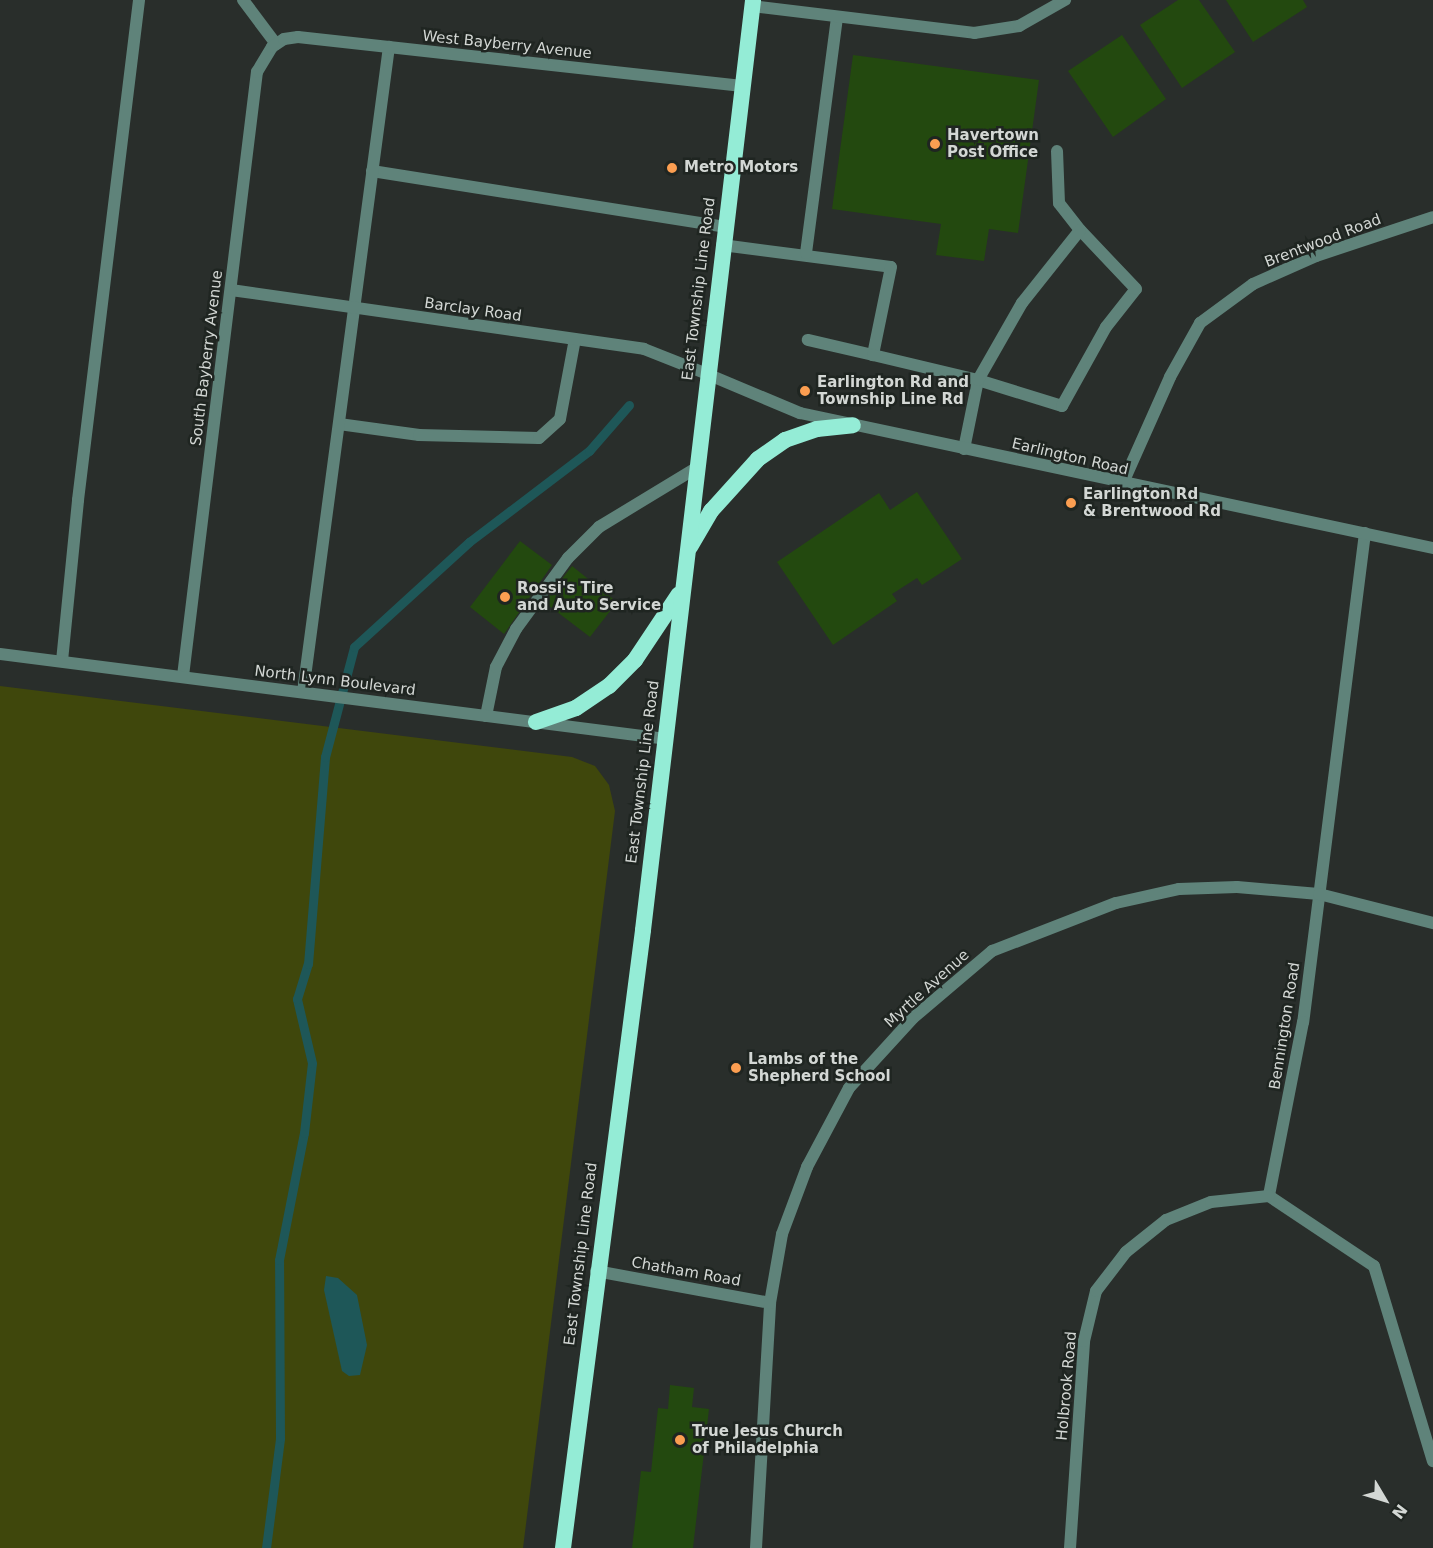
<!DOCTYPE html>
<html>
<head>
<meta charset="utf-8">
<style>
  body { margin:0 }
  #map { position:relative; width:1433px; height:1548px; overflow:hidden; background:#292e2b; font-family:"DejaVu Sans",sans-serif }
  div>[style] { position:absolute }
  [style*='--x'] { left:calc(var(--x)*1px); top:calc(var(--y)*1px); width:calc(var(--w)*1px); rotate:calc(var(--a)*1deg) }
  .green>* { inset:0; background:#3f470c }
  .water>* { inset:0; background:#1e5758 }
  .stream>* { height:9px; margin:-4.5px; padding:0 4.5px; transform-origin:4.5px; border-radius:4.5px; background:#1e5758 }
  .building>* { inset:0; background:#23490f }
  .service>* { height:12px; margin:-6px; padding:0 6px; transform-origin:6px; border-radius:6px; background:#5f837a }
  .minor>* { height:12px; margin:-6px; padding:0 6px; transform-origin:6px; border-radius:6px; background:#5f837a }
  .tertiary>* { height:12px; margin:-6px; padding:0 6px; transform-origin:6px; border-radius:6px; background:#5f837a }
  .trunk>* { height:16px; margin:-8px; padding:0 8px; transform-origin:8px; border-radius:8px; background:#94ecd6 }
  .dots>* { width:16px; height:16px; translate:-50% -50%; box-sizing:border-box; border:3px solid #1f2521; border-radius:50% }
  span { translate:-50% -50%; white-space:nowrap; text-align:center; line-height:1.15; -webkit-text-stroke:5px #1f2521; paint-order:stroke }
  .street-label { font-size:15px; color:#d3d7d4 }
  .poi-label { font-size:15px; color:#d3d7d4; font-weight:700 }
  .left { translate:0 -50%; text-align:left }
  .north { position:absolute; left:1355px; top:1470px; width:60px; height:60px; -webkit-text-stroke:4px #1f2521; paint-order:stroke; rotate:128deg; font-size:16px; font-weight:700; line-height:24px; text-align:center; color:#d3d7d4 }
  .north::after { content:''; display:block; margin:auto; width:21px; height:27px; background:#d3d7d4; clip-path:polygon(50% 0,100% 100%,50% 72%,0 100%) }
</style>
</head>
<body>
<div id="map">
  <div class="green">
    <div style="clip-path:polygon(0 686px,572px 757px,595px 766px,609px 785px,615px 811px,523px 1548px,0 1548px)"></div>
  </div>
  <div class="water">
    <div style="clip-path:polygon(326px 1276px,338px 1278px,357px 1295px,367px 1345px,360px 1375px,349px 1376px,342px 1371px,324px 1290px)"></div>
  </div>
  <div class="stream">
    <div style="--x:266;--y:1548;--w:111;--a:-82.7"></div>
    <div style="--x:280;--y:1438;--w:178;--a:-90.3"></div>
    <div style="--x:279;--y:1260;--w:129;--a:-78.9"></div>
    <div style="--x:304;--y:1133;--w:70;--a:-83.5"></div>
    <div style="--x:312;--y:1063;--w:66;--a:-103.2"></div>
    <div style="--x:297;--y:999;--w:37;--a:-73"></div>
    <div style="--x:308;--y:964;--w:208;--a:-85.3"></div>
    <div style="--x:325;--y:757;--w:114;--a:-75.2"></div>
    <div style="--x:354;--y:647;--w:156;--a:-42.4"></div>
    <div style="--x:469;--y:542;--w:151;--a:-37.2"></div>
    <div style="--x:589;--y:451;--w:61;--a:-49"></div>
  </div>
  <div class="building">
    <div style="clip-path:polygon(1178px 0,1199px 0,1235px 52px,1182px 88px,1140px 25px)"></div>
    <div style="clip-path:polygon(1226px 0,1303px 0,1307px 7px,1253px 42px)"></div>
    <div style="clip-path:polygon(1122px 35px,1166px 99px,1113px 137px,1068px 71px)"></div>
    <div style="clip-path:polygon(853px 55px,1039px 80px,1018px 233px,989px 229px,984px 261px,936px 255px,941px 224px,832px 209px)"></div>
    <div style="clip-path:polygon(917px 492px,962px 559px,922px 585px,917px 578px,892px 594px,897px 601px,833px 645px,777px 562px,879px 493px,890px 510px)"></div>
    <div style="clip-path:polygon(520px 541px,552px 565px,504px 634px,470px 607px)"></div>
    <div style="clip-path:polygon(572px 566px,617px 602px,590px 637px,544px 602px)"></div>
    <div style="clip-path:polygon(670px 1385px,694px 1388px,692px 1407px,709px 1409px,693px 1548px,632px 1548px,641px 1471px,651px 1472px,658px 1408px,668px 1409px)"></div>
  </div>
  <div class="service">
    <div style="--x:243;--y:0;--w:55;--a:53.1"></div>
    <div style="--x:372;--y:171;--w:356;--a:9"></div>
    <div style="--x:722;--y:245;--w:170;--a:7.4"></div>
    <div style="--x:891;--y:267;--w:90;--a:101.6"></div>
    <div style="--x:873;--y:355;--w:67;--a:-167"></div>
    <div style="--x:806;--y:253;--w:238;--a:-82.5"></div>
    <div style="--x:873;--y:355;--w:108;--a:13.4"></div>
    <div style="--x:978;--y:380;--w:88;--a:17.2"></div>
    <div style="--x:1062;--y:406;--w:90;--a:-60.9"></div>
    <div style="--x:1106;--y:327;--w:48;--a:-51.7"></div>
    <div style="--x:1136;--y:289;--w:81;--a:-133.5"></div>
    <div style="--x:1080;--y:230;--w:34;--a:-128"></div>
    <div style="--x:1059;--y:203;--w:52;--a:-92.2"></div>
    <div style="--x:339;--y:424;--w:81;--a:7.8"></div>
    <div style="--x:419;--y:435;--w:120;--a:1.4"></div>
    <div style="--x:539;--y:438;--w:28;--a:-42"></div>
    <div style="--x:560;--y:419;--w:81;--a:-79.4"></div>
    <div style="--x:964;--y:449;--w:70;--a:-78.5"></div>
    <div style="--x:978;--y:380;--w:89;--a:-60.3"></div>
    <div style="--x:1022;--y:303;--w:93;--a:-51.5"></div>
    <div style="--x:62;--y:661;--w:162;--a:-84.3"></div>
    <div style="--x:78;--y:500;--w:504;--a:-83.04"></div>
    <div style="--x:303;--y:692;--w:651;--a:-82.41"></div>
    <div style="--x:486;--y:716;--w:50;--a:-78.5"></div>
    <div style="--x:496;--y:667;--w:43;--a:-62.2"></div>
    <div style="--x:516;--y:629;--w:88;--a:-53.8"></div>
    <div style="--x:568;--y:558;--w:44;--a:-45"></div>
    <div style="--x:599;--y:527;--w:114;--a:-31.3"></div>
  </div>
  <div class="minor">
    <div style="--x:752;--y:6;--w:224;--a:6.9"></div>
    <div style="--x:974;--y:33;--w:46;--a:-8.8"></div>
    <div style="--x:1019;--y:26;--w:53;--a:-29.5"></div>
    <div style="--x:231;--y:290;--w:417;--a:8.1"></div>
    <div style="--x:644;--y:349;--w:68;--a:21.6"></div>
    <div style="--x:1122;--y:485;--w:118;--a:-66"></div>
    <div style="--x:1170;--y:377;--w:62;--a:-60.9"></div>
    <div style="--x:1200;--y:323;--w:66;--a:-36.3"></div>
    <div style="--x:1253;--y:284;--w:69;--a:-24"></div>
    <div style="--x:1316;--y:256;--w:123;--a:-18.4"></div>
    <div style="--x:1365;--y:533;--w:493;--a:97.2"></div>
    <div style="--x:1303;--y:1022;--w:177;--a:101.1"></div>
    <div style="--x:1269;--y:1196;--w:126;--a:33.7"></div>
    <div style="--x:1374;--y:1266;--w:204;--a:73.2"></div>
    <div style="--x:183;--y:676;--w:609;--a:-83.02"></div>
    <div style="--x:257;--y:72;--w:29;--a:-59"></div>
    <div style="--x:272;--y:47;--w:14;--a:-34"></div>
    <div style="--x:284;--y:39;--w:14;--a:-8"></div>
    <div style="--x:298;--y:37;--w:447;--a:6.3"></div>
    <div style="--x:596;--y:1271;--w:177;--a:10.4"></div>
    <div style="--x:756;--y:1548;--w:245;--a:-86.7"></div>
    <div style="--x:770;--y:1303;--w:70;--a:-80.1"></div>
    <div style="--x:782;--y:1234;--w:72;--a:-69.5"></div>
    <div style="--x:807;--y:1167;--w:89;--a:-62"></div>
    <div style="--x:849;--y:1088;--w:95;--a:-47.6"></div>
    <div style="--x:913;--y:1018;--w:104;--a:-40.3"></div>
    <div style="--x:992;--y:951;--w:133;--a:-21.2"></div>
    <div style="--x:1116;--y:903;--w:65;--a:-12.5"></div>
    <div style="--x:1179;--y:889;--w:58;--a:-2"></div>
    <div style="--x:1237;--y:887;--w:82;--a:4.9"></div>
    <div style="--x:1319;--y:894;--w:118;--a:14.3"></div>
    <div style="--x:1070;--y:1548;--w:207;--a:-86.1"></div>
    <div style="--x:1084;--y:1341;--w:51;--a:-76.5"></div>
    <div style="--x:1096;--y:1291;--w:49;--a:-52.4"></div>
    <div style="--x:1126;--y:1252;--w:51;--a:-38.7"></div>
    <div style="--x:1166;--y:1220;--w:48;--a:-21.8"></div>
    <div style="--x:1211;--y:1202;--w:58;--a:-5.9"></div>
  </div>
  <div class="tertiary">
    <div style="--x:707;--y:374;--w:101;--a:22.8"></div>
    <div style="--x:800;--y:413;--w:647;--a:12.04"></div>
    <div style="--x:0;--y:654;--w:671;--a:7.27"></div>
  </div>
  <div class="trunk">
    <div style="--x:690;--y:547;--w:42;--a:-59.7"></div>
    <div style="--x:711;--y:511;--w:70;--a:-47.9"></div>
    <div style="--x:758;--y:459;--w:33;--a:-35"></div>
    <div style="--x:785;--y:440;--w:34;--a:-19"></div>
    <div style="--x:817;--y:429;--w:36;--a:-6"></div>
    <div style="--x:536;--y:722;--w:42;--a:-19.3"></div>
    <div style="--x:576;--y:708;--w:40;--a:-34"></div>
    <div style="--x:609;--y:686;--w:37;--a:-45"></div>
    <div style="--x:635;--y:660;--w:79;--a:-56.3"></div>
    <div style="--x:563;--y:1548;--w:623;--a:-82.62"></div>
    <div style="--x:643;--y:930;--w:936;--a:-83.25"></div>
  </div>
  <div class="dots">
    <div style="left:935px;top:144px;background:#fb9e51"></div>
    <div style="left:672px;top:168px;background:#fb9e51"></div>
    <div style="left:805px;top:391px;background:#fb9e51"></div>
    <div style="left:1071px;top:503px;background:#fb9e51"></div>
    <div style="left:505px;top:597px;background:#fb9e51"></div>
    <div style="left:736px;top:1068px;background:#fb9e51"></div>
    <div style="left:680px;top:1440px;background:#fb9e51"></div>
  </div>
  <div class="street-label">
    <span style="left:507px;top:45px;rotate:6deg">West Bayberry Avenue</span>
    <span style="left:1323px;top:241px;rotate:-21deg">Brentwood Road</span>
    <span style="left:699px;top:289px;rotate:-83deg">East Township Line Road</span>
    <span style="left:473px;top:310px;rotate:8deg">Barclay Road</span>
    <span style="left:207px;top:358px;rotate:-83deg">South Bayberry Avenue</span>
    <span style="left:1070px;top:457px;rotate:13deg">Earlington Road</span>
    <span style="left:335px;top:681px;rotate:7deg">North Lynn Boulevard</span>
    <span style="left:643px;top:772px;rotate:-83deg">East Township Line Road</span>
    <span style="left:927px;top:989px;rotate:-42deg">Myrtle Avenue</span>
    <span style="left:1285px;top:1026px;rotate:-81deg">Bennington Road</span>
    <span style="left:581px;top:1254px;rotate:-83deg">East Township Line Road</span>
    <span style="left:686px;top:1272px;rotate:10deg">Chatham Road</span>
    <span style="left:1067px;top:1386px;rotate:-85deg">Holbrook Road</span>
  </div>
  <div class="poi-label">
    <span class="left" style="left:947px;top:144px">Havertown<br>Post Office</span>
    <span class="left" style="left:684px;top:168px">Metro Motors</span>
    <span class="left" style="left:817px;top:391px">Earlington Rd and<br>Township Line Rd</span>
    <span class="left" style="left:1083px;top:503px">Earlington Rd<br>&amp; Brentwood Rd</span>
    <span class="left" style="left:517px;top:597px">Rossi's Tire<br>and Auto Service</span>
    <span class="left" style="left:748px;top:1068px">Lambs of the<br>Shepherd School</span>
    <span class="left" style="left:692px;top:1440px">True Jesus Church<br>of Philadelphia</span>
  </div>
  <div class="north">N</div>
</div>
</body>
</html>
